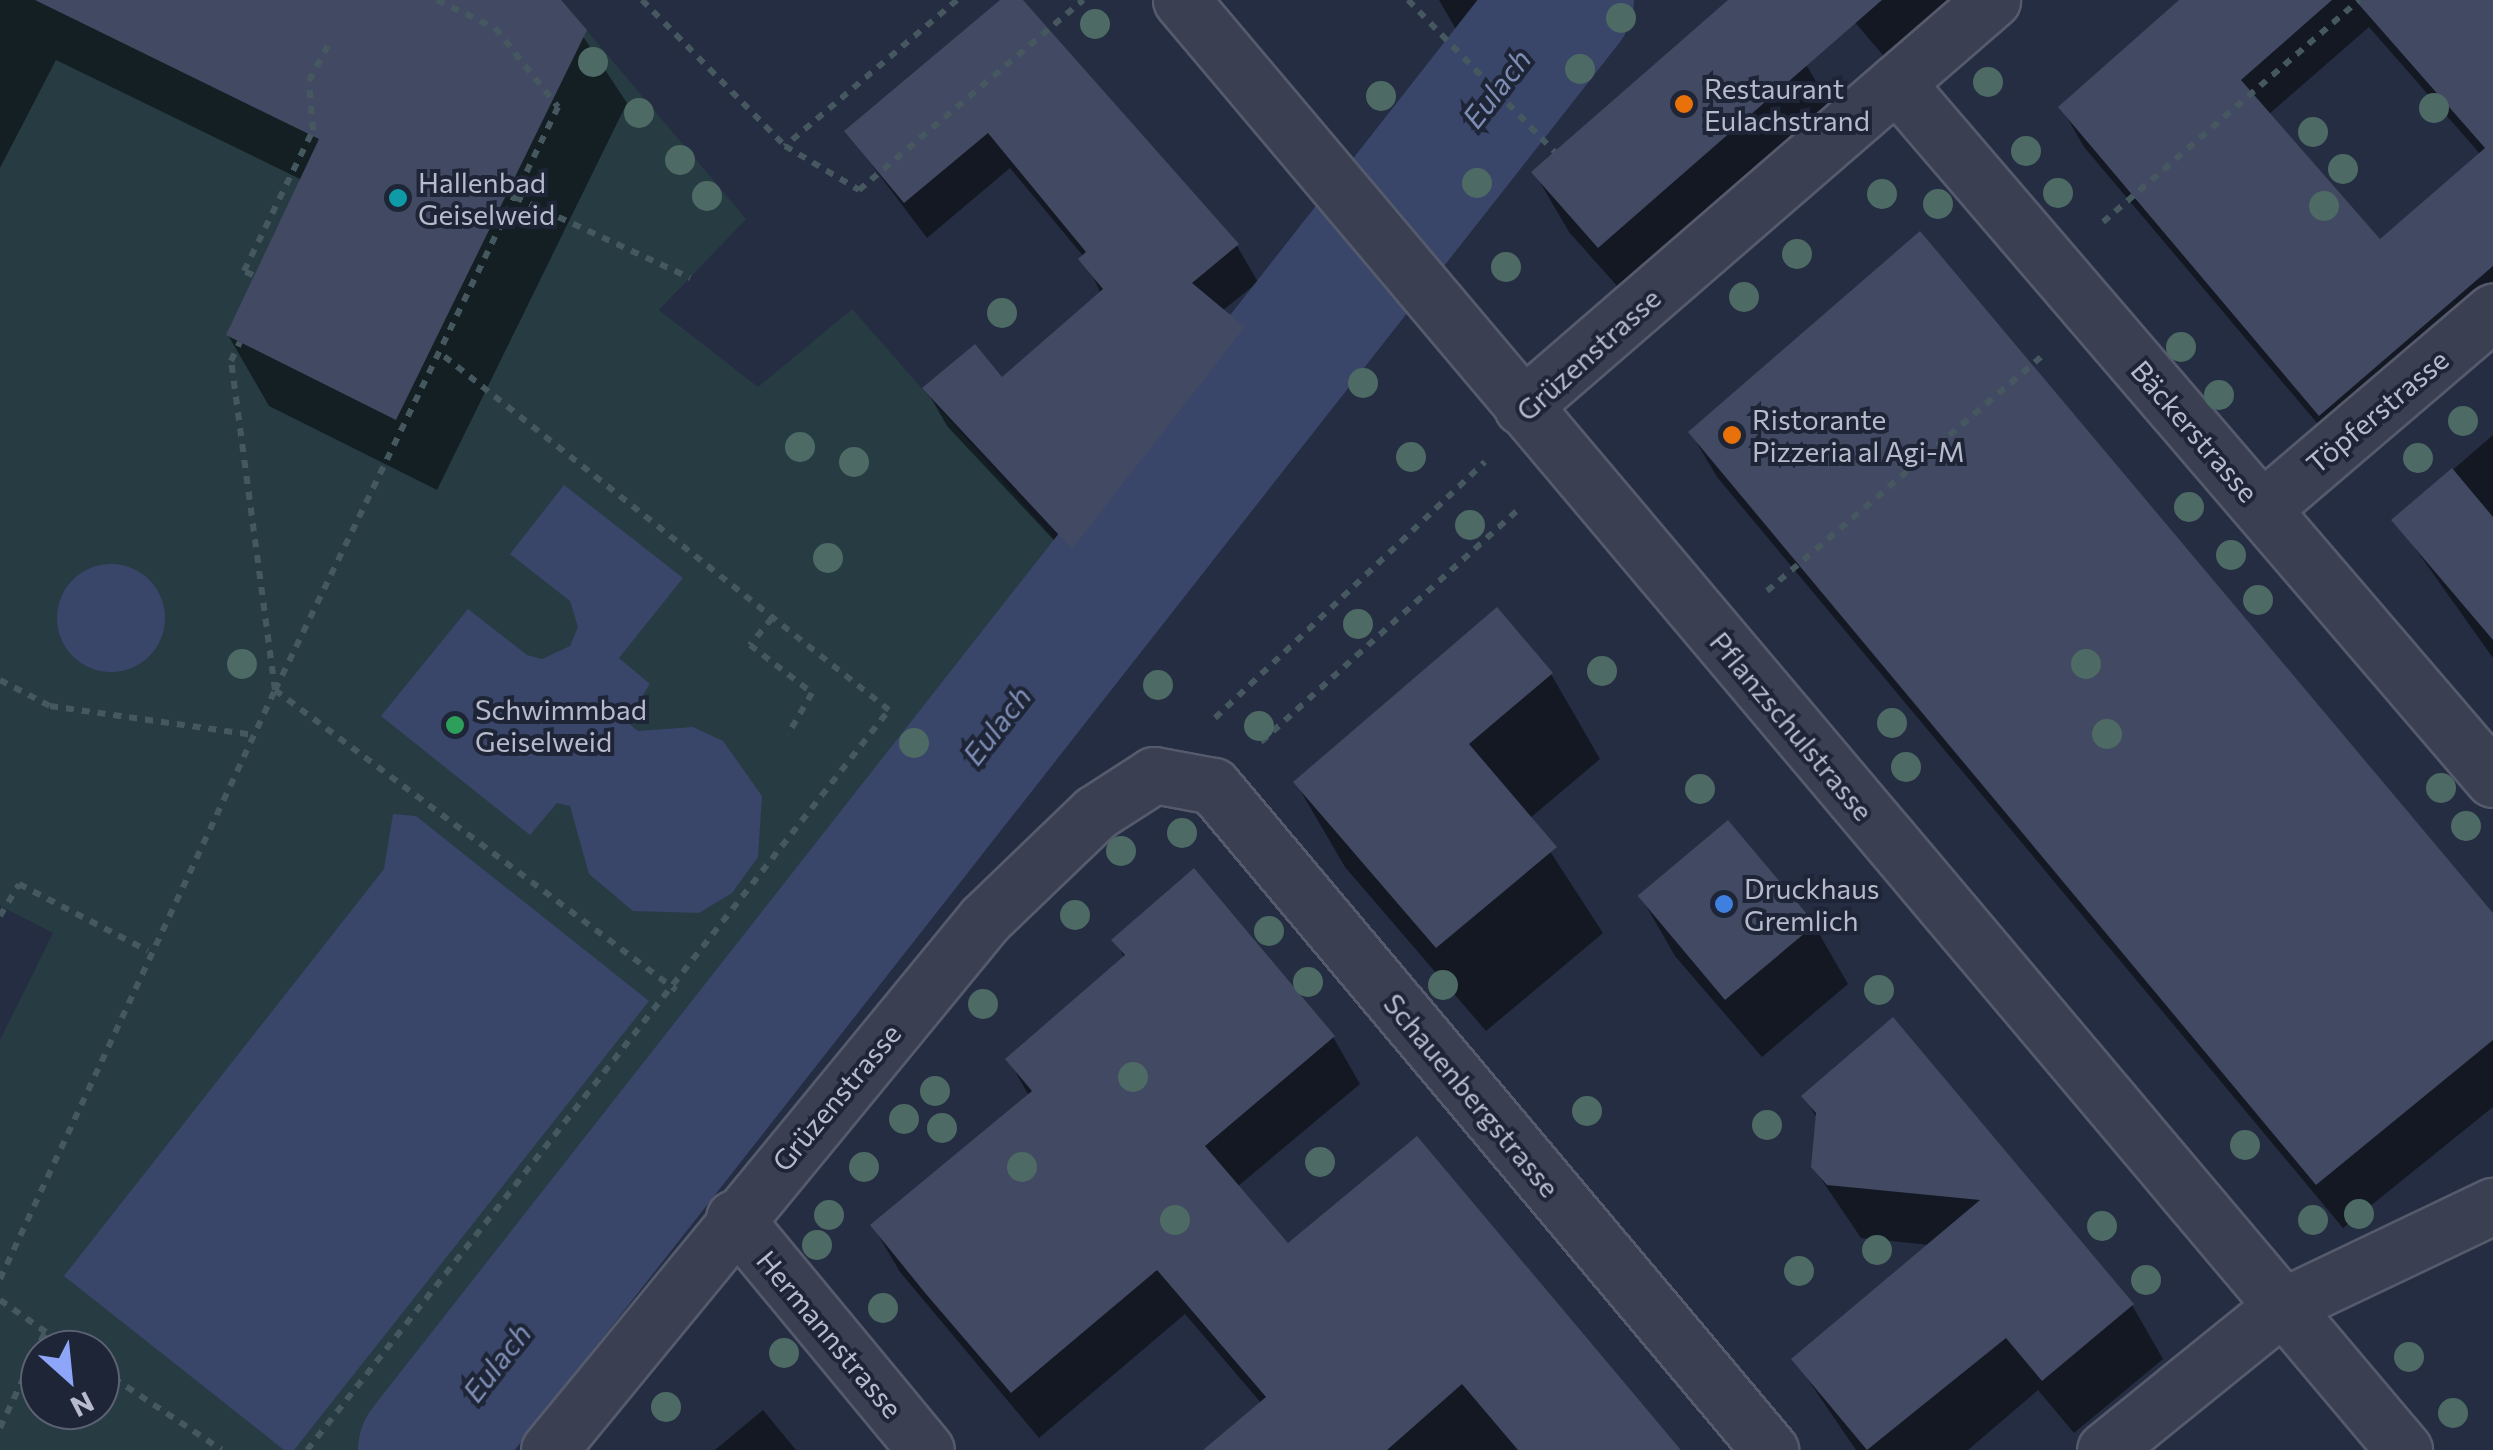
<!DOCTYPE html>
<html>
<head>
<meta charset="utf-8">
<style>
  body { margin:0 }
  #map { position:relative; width:2493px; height:1450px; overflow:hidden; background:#252d42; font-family:Commissioner,sans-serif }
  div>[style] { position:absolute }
  .green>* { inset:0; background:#273b43 }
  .water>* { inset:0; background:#394569 }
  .round { border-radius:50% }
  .shadow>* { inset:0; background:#0007 }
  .river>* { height:138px; margin:-69px; padding:0 69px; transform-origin:69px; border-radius:69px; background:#394569 }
  .building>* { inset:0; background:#424962; transform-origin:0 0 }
  .path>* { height:6px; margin-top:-3px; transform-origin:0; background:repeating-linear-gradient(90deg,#46585f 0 8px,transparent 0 16px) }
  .roads { filter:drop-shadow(2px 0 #555b6c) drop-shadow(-2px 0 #555b6c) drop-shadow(0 2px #555b6c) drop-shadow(0 -2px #555b6c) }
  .minor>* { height:55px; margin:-27.5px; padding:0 27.5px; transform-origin:27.5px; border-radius:27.5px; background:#3a4051 }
  .trees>* { width:30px; height:30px; margin:-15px; border-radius:50%; background:#4d6b64 }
  .dots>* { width:28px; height:28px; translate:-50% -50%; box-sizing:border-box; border:5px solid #1e2537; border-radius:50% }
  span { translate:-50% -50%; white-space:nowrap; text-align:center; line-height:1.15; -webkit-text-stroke:8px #1e2537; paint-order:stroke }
  .poi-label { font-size:28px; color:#b7bbcb }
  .left { translate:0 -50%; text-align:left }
  .street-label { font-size:28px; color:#b7bbcb }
  .water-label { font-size:30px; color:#7d8cb3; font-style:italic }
  .north { position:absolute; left:20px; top:1330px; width:100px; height:100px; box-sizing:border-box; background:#1e2537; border:2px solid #5b6172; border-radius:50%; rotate:153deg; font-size:28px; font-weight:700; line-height:40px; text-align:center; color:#b7bbcb }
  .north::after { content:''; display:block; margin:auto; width:35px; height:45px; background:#8da6fa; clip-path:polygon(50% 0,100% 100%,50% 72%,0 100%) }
</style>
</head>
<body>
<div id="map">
  <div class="green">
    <div style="clip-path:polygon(evenodd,0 0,561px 0,746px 219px,659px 310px,758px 387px,852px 309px,1073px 560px,370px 1450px,0 1450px,0 1040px,53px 933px,0 906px,0 0,40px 1350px,100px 1350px,100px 1410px,40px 1410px,40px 1350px)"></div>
  </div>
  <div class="water">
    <div style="clip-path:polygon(564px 485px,683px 578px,619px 658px,650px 684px,626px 721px,638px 731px,693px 727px,723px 741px,762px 796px,758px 857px,732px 893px,699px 913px,633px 911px,589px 874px,570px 806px,557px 803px,530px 835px,381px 716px,468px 609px,527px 655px,542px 659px,570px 646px,578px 627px,570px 601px,510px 554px)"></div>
    <div class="round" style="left:57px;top:564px;width:108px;height:108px"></div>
    <div style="clip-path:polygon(393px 814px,416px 816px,649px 1001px,294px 1450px,284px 1450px,64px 1276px,384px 869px)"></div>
  </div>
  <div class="shadow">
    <div style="clip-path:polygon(0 0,559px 0,627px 103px,437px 490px,269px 406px,228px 335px,302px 180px,56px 60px,0 168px)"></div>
    <div style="clip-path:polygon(1004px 0,1020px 0,1237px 246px,1258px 282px,1222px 311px,1264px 365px,1094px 583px,947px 426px,926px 389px,1001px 381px,1101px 294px,1084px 257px,1010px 168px,927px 238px,847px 132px)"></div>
    <div style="clip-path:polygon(1439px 0,1566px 0,1508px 72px,1458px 33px)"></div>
    <div style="clip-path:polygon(1836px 0,1983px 0,1899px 74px)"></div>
    <div style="clip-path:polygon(evenodd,2184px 0,2493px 0,2493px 326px,2344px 455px,2084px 147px,2061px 107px,2184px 0,2369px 27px,2481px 155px,2380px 242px,2268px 115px,2369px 27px)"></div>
    <div style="clip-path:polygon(1729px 3px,1807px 66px,1841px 125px,1634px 305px,1569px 232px,1534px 172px)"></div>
    <div style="clip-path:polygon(1691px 433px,2493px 915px,2493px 1107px,2343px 1228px,1717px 477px)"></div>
    <div style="clip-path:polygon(2493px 435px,2493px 658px,2395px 520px)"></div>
    <div style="clip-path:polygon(1551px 674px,1600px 759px,1529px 819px,1603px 933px,1486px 1031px,1345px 867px,1296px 783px)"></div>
    <div style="clip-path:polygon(1641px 897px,1814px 925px,1848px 984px,1762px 1057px,1675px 956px)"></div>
    <div style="clip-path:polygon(1115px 940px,1333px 1037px,1360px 1084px,1237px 1187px,1287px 1246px,1416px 1139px,1681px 1450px,1207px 1450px,1262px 1404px,1185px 1314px,1039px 1438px,900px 1272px,873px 1226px,1029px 1096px,1008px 1059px,1125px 959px)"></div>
    <div style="clip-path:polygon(1893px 1020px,2132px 1305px,2163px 1359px,2074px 1433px,2038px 1390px,1968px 1450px,1856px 1450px,1794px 1359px,1930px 1245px,1861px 1238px,1813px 1167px,1818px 1120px,1804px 1096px)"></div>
    <div style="clip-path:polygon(763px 1410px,796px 1450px,715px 1450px)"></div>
  </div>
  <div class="river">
    <div style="left:427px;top:1450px;width:1843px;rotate:-51.87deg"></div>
  </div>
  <div class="building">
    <div style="clip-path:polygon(35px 0,561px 0,587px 30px,396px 420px,226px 335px,319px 139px)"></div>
    <div style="clip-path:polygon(1000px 0,1023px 0,1239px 244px,1192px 283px,1245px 327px,1072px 549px,922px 388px,975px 344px,1002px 377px,1103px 289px,1078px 259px,1086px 252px,988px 133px,904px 203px,844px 131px)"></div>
    <div style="clip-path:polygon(1728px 0,1882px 0,1598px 248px,1531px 172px)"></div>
    <div style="clip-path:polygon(2179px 0,2332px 0,2241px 80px,2380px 239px,2485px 148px,2355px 0,2493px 0,2493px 266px,2319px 416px,2058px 107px)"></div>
    <div style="clip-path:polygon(1920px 231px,2493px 913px,2493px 1040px,2316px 1185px,1688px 432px)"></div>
    <div style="clip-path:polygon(2452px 468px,2493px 517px,2493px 640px,2391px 520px)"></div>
    <div style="clip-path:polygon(1497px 607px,1553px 673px,1469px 744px,1557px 847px,1436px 948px,1293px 782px)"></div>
    <div style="left:1728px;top:820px;width:136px;height:118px;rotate:50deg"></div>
    <div style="clip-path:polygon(1194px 868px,1335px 1036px,1205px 1146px,1288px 1243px,1417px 1136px,1681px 1450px,1518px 1450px,1462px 1384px,1387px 1450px,1203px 1450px,1266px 1397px,1157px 1270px,1011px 1393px,926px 1294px,870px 1225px,1032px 1091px,1005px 1059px,1125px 955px,1111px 940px)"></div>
    <div style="clip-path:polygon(1893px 1017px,2134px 1304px,2042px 1381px,2006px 1338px,1867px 1450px,1791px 1359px,1980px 1200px,1827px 1185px,1811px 1167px,1816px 1113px,1801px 1096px)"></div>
  </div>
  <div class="path">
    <div style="left:437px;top:0;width:64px;rotate:25.8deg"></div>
    <div style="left:495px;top:28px;width:101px;rotate:51.4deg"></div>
    <div style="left:558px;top:107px;width:648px;rotate:115.89deg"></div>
    <div style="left:275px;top:690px;width:501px;rotate:36.8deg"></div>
    <div style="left:642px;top:0;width:204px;rotate:45.6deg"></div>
    <div style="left:957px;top:0;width:226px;rotate:139.7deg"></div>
    <div style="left:785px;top:146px;width:86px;rotate:30.7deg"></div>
    <div style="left:859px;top:190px;width:294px;rotate:-40.3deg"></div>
    <div style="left:1408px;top:0;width:211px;rotate:46deg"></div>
    <div style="left:515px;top:197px;width:193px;rotate:24.8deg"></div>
    <div style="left:2103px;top:222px;width:339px;rotate:-40.9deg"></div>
    <div style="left:253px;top:275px;width:10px;rotate:-156deg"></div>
    <div style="left:244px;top:271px;width:157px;rotate:-63.9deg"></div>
    <div style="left:313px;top:130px;width:49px;rotate:-94.7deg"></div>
    <div style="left:309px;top:81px;width:40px;rotate:-62deg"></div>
    <div style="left:1767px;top:591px;width:363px;rotate:-40.5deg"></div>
    <div style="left:772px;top:618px;width:35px;rotate:129deg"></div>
    <div style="left:750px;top:645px;width:78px;rotate:37.7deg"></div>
    <div style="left:812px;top:693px;width:48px;rotate:120.3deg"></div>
    <div style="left:0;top:680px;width:56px;rotate:27.5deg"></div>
    <div style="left:50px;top:706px;width:206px;rotate:8.1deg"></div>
    <div style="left:1215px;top:718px;width:372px;rotate:-43.5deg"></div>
    <div style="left:1261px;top:742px;width:352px;rotate:-42.1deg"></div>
    <div style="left:0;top:916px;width:37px;rotate:-59deg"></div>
    <div style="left:19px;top:884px;width:145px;rotate:27.4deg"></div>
    <div style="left:0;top:1279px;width:650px;rotate:-64.97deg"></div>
    <div style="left:275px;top:690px;width:332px;rotate:-97.6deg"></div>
    <div style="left:231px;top:361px;width:21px;rotate:-65deg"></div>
    <div style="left:0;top:1300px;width:88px;rotate:34.8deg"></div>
    <div style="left:100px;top:1369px;width:146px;rotate:33.6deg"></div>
    <div style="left:0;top:1428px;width:106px;rotate:-64.9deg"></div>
    <div style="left:307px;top:1450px;width:941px;rotate:-51.82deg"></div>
    <div style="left:889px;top:710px;width:575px;rotate:-141.5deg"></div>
  </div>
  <div class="roads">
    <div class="minor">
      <div style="left:1181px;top:0;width:1897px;rotate:49.85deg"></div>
      <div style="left:1896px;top:83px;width:917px;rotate:49.38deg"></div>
      <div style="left:1522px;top:407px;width:622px;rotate:-40.89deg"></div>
      <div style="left:2262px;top:509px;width:304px;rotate:-40.5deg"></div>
      <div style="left:734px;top:1218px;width:301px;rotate:50.4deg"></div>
      <div style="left:549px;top:1450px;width:687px;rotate:-50.61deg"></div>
      <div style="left:985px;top:919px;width:153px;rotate:-43.9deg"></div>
      <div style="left:1095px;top:813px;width:70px;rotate:-32.8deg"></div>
      <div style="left:1154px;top:775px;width:60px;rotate:10.6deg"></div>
      <div style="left:1213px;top:786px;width:867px;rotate:50.01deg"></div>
      <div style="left:2105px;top:1450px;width:229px;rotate:-39deg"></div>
      <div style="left:2283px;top:1306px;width:233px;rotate:-25.5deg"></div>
    </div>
  </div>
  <div class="trees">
    <div style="left:1621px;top:18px"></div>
    <div style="left:1095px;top:24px"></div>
    <div style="left:593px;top:62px"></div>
    <div style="left:1580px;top:69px"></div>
    <div style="left:1988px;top:82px"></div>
    <div style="left:1381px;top:96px"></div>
    <div style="left:2434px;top:108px"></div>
    <div style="left:639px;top:113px"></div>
    <div style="left:2313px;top:132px"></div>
    <div style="left:2026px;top:151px"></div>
    <div style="left:680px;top:160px"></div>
    <div style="left:2343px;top:169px"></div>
    <div style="left:1477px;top:183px"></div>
    <div style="left:2058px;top:193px"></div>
    <div style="left:1882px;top:194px"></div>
    <div style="left:707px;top:196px"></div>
    <div style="left:1938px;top:204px"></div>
    <div style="left:2324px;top:206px"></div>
    <div style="left:1797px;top:254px"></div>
    <div style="left:1506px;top:267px"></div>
    <div style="left:1744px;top:297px"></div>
    <div style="left:1002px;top:313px"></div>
    <div style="left:2181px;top:347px"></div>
    <div style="left:1363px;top:383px"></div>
    <div style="left:2219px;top:395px"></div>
    <div style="left:2463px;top:421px"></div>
    <div style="left:800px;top:447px"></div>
    <div style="left:1411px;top:457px"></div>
    <div style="left:2418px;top:458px"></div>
    <div style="left:854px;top:462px"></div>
    <div style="left:2189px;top:507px"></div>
    <div style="left:1470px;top:525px"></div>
    <div style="left:2231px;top:555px"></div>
    <div style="left:828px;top:558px"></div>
    <div style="left:2258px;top:600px"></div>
    <div style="left:1358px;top:624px"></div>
    <div style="left:242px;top:664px"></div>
    <div style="left:2086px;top:664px"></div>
    <div style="left:1602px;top:671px"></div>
    <div style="left:1158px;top:685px"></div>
    <div style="left:1892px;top:723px"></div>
    <div style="left:1259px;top:726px"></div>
    <div style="left:2107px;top:734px"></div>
    <div style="left:914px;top:743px"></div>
    <div style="left:1906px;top:767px"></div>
    <div style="left:2441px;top:788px"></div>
    <div style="left:1700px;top:789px"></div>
    <div style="left:2466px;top:826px"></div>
    <div style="left:1182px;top:833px"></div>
    <div style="left:1121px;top:851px"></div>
    <div style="left:1075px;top:915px"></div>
    <div style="left:1269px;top:931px"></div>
    <div style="left:1308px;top:982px"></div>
    <div style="left:1443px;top:985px"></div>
    <div style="left:1879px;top:990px"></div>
    <div style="left:983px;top:1004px"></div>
    <div style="left:1133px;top:1077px"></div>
    <div style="left:935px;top:1091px"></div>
    <div style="left:1587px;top:1111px"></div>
    <div style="left:904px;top:1119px"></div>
    <div style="left:1767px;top:1125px"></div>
    <div style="left:942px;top:1128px"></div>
    <div style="left:2245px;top:1145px"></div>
    <div style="left:1320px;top:1162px"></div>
    <div style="left:864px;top:1167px"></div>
    <div style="left:1022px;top:1167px"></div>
    <div style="left:2359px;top:1214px"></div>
    <div style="left:829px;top:1215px"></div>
    <div style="left:1175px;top:1220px"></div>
    <div style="left:2313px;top:1220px"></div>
    <div style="left:2102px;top:1226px"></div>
    <div style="left:817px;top:1245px"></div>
    <div style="left:1877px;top:1250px"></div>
    <div style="left:1799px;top:1271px"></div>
    <div style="left:2146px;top:1280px"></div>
    <div style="left:883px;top:1308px"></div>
    <div style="left:784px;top:1353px"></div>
    <div style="left:2409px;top:1357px"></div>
    <div style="left:666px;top:1407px"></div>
    <div style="left:2453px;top:1413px"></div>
  </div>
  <div class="dots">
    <div style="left:1684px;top:104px;background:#e8710a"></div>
    <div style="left:398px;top:198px;background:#0f9aa8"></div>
    <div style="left:1732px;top:435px;background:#e8710a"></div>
    <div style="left:455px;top:725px;background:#2e9e5b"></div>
    <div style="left:1724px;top:904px;background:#3f7fe0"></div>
  </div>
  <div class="poi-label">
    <span class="left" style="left:1704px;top:104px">Restaurant<br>Eulachstrand</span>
    <span class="left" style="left:418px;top:198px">Hallenbad<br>Geiselweid</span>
    <span class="left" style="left:1752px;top:435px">Ristorante<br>Pizzeria al Agi-M</span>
    <span class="left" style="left:475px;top:725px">Schwimmbad<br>Geiselweid</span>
    <span class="left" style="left:1744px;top:904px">Druckhaus<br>Gremlich</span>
  </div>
  <div class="street-label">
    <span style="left:1588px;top:354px;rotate:-42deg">Grüzenstrasse</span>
    <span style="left:2377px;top:411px;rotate:-40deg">Töpferstrasse</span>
    <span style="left:2195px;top:431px;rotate:49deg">Bäckerstrasse</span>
    <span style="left:1792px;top:726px;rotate:50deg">Pflanzschulstrasse</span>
    <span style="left:1472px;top:1095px;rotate:50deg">Schauenbergstrasse</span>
    <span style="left:836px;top:1097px;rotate:-50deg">Grüzenstrasse</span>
    <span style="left:830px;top:1334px;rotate:50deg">Hermannstrasse</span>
  </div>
  <div class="water-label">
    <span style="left:1496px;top:88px;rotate:-52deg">Eulach</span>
    <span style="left:996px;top:725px;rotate:-52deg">Eulach</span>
    <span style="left:496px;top:1362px;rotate:-52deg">Eulach</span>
  </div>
  <div class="north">N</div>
</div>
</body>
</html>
